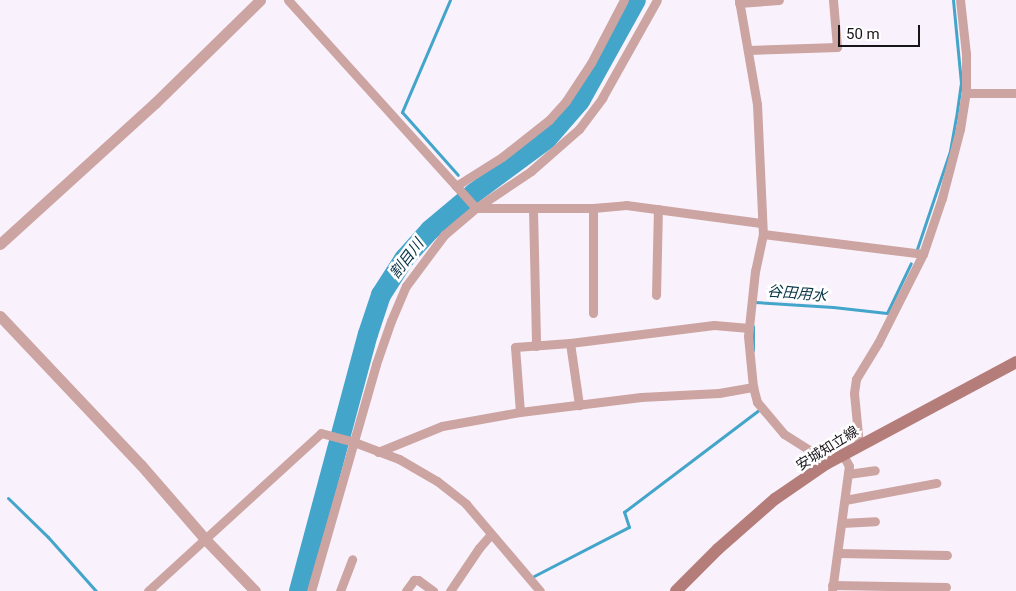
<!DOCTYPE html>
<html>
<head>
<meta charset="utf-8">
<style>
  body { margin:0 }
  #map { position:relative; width:1016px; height:591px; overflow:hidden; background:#f9f1fc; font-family:Roboto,"Noto Sans JP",sans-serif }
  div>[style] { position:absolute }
  .stream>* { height:3px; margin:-1.5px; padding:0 1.5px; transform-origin:1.5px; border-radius:1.5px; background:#43a5ca }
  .river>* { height:20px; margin:-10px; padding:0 10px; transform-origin:10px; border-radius:10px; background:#43a5ca }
  .minor>* { height:9px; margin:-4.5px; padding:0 4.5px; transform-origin:4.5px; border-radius:4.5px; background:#cca4a1 }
  .tertiary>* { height:11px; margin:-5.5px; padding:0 5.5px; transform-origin:5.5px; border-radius:5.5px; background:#cca4a1 }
  .secondary>* { height:12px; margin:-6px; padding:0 6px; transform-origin:6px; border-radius:6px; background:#b57d79 }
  span { translate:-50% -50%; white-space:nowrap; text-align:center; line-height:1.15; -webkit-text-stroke:5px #fff; paint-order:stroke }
  .street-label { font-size:14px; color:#181519 }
  .water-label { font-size:15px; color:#083545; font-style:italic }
  .scale { position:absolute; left:838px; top:25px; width:82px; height:22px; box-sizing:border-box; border:2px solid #181519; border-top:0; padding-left:6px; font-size:15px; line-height:18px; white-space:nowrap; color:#181519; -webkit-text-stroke:4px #fff; paint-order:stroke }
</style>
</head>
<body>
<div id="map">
  <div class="stream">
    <div style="left:450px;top:0;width:122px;rotate:113.2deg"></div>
    <div style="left:402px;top:112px;width:84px;rotate:48.4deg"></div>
    <div style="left:470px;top:189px;width:6px;rotate:45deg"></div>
    <div style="left:917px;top:249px;width:103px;rotate:-71.4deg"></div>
    <div style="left:950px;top:151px;width:34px;rotate:-80deg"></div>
    <div style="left:956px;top:118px;width:35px;rotate:-82deg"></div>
    <div style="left:961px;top:83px;width:83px;rotate:-95.5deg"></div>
    <div style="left:755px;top:302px;width:78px;rotate:3.7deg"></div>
    <div style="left:833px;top:307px;width:54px;rotate:6.3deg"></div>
    <div style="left:887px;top:313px;width:55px;rotate:-64.4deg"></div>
    <div style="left:753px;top:326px;width:24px;rotate:90deg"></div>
    <div style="left:8px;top:498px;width:56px;rotate:44.3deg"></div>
    <div style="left:48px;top:537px;width:72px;rotate:48.4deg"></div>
    <div style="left:534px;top:576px;width:107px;rotate:-27.3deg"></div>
    <div style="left:629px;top:527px;width:16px;rotate:-108deg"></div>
    <div style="left:624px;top:512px;width:169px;rotate:-37.1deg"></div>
  </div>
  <div class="river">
    <div style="left:299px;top:591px;width:266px;rotate:-75deg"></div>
    <div style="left:368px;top:334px;width:41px;rotate:-71.6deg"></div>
    <div style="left:381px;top:295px;width:43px;rotate:-57.4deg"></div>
    <div style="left:404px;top:259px;width:39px;rotate:-48deg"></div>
    <div style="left:430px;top:230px;width:57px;rotate:-40.1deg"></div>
    <div style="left:474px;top:193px;width:91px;rotate:-36.5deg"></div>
    <div style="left:547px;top:139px;width:50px;rotate:-49deg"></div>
    <div style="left:580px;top:101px;width:115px;rotate:-61deg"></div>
  </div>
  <div class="minor">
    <div style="left:288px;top:0;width:280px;rotate:47.9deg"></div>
    <div style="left:739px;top:0;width:106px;rotate:80.2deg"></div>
    <div style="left:757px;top:104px;width:130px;rotate:87.4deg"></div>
    <div style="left:763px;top:234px;width:38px;rotate:102deg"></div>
    <div style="left:755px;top:271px;width:65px;rotate:96.1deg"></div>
    <div style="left:748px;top:336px;width:51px;rotate:84.4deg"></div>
    <div style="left:753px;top:387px;width:16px;rotate:75deg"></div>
    <div style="left:757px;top:402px;width:42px;rotate:49.8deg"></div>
    <div style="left:784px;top:434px;width:45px;rotate:32.3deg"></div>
    <div style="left:822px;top:458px;width:7px;rotate:56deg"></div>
    <div style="left:739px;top:3px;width:40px;rotate:-4.3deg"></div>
    <div style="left:748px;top:50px;width:89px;rotate:-1.9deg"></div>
    <div style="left:837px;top:47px;width:47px;rotate:-94.9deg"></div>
    <div style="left:966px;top:93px;width:50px"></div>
    <div style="left:456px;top:186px;width:54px;rotate:-32.2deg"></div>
    <div style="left:502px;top:157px;width:60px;rotate:-38.2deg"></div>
    <div style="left:549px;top:120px;width:25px;rotate:-48deg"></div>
    <div style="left:566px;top:101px;width:45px;rotate:-56.7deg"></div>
    <div style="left:591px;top:63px;width:71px;rotate:-62.4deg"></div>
    <div style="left:476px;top:208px;width:117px"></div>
    <div style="left:593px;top:208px;width:33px;rotate:-5deg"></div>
    <div style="left:626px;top:205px;width:136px;rotate:7.6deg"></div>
    <div style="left:593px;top:208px;width:105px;rotate:90deg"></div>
    <div style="left:533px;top:209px;width:137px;rotate:88.7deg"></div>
    <div style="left:763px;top:234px;width:161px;rotate:7.1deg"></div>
    <div style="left:656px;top:295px;width:86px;rotate:-88.7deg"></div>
    <div style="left:570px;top:343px;width:63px;rotate:81.7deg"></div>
    <div style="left:520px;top:412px;width:65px;rotate:-94.4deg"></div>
    <div style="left:515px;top:347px;width:55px;rotate:-4.2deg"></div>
    <div style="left:570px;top:343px;width:145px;rotate:-7.1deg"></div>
    <div style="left:714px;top:325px;width:35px;rotate:5deg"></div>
    <div style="left:859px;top:445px;width:52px;rotate:-95.5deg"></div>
    <div style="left:854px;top:393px;width:14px;rotate:-82deg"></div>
    <div style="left:856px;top:379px;width:42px;rotate:-58.6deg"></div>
    <div style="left:878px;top:343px;width:100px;rotate:-63.2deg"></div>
    <div style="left:923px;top:254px;width:59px;rotate:-71.3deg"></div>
    <div style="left:942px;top:198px;width:71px;rotate:-75.4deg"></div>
    <div style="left:960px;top:129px;width:36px;rotate:-81deg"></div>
    <div style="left:966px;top:93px;width:39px;rotate:-90deg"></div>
    <div style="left:966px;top:54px;width:54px;rotate:-96.3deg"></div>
    <div style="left:378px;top:452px;width:69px;rotate:-22.1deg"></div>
    <div style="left:442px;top:426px;width:79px;rotate:-10.2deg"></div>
    <div style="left:520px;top:412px;width:122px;rotate:-7.1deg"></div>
    <div style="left:641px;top:397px;width:78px;rotate:-2.9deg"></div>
    <div style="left:719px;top:393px;width:35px;rotate:-10deg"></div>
    <div style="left:848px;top:474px;width:27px;rotate:-8deg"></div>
    <div style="left:845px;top:500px;width:93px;rotate:-10.6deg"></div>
    <div style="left:842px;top:523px;width:33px;rotate:-3deg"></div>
    <div style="left:838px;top:553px;width:109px;rotate:1.1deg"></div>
    <div style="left:832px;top:585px;width:114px;rotate:1deg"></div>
    <div style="left:148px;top:591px;width:234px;rotate:-42.4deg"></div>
    <div style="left:321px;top:433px;width:34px;rotate:15deg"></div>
    <div style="left:354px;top:442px;width:48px;rotate:20.7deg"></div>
    <div style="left:399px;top:459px;width:44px;rotate:30.1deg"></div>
    <div style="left:437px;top:481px;width:37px;rotate:38deg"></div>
    <div style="left:466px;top:504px;width:114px;rotate:49.6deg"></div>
    <div style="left:311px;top:591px;width:236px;rotate:-74deg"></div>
    <div style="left:376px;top:364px;width:46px;rotate:-70.8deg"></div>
    <div style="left:391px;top:321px;width:38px;rotate:-67deg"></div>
    <div style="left:406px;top:286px;width:64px;rotate:-53.3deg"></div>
    <div style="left:444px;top:235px;width:42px;rotate:-40.2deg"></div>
    <div style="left:476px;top:208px;width:66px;rotate:-33.9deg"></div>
    <div style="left:531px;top:171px;width:64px;rotate:-41.2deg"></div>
    <div style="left:579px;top:129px;width:39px;rotate:-53deg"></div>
    <div style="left:602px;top:98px;width:112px;rotate:-60.7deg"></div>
    <div style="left:340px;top:591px;width:34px;rotate:-69deg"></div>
    <div style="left:406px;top:591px;width:14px;rotate:-54deg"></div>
    <div style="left:414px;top:580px;width:4px"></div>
    <div style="left:418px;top:580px;width:19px;rotate:36deg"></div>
    <div style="left:450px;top:591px;width:52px;rotate:-56deg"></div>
    <div style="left:479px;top:548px;width:18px;rotate:-49deg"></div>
    <div style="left:832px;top:591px;width:126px;rotate:-82.3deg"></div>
    <div style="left:849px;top:466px;width:13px;rotate:-119deg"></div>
  </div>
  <div class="tertiary">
    <div style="left:0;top:244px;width:210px;rotate:-42.3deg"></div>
    <div style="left:155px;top:103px;width:147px;rotate:-44.4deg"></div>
    <div style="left:0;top:316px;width:205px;rotate:46.6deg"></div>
    <div style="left:141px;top:465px;width:98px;rotate:49.1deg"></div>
    <div style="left:205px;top:539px;width:72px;rotate:46.1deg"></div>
  </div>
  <div class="secondary">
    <div style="left:676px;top:591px;width:59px;rotate:-45deg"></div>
    <div style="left:718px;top:549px;width:76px;rotate:-41.3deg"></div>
    <div style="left:775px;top:499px;width:62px;rotate:-34.5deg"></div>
    <div style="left:826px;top:464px;width:216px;rotate:-28.2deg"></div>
  </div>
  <div class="street-label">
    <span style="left:827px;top:448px;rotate:-32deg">安城知立線</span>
  </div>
  <div class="water-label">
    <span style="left:407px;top:259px;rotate:-53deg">割目川</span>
    <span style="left:797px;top:294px;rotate:5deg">谷田用水</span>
  </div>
  <div class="scale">50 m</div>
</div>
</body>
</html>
